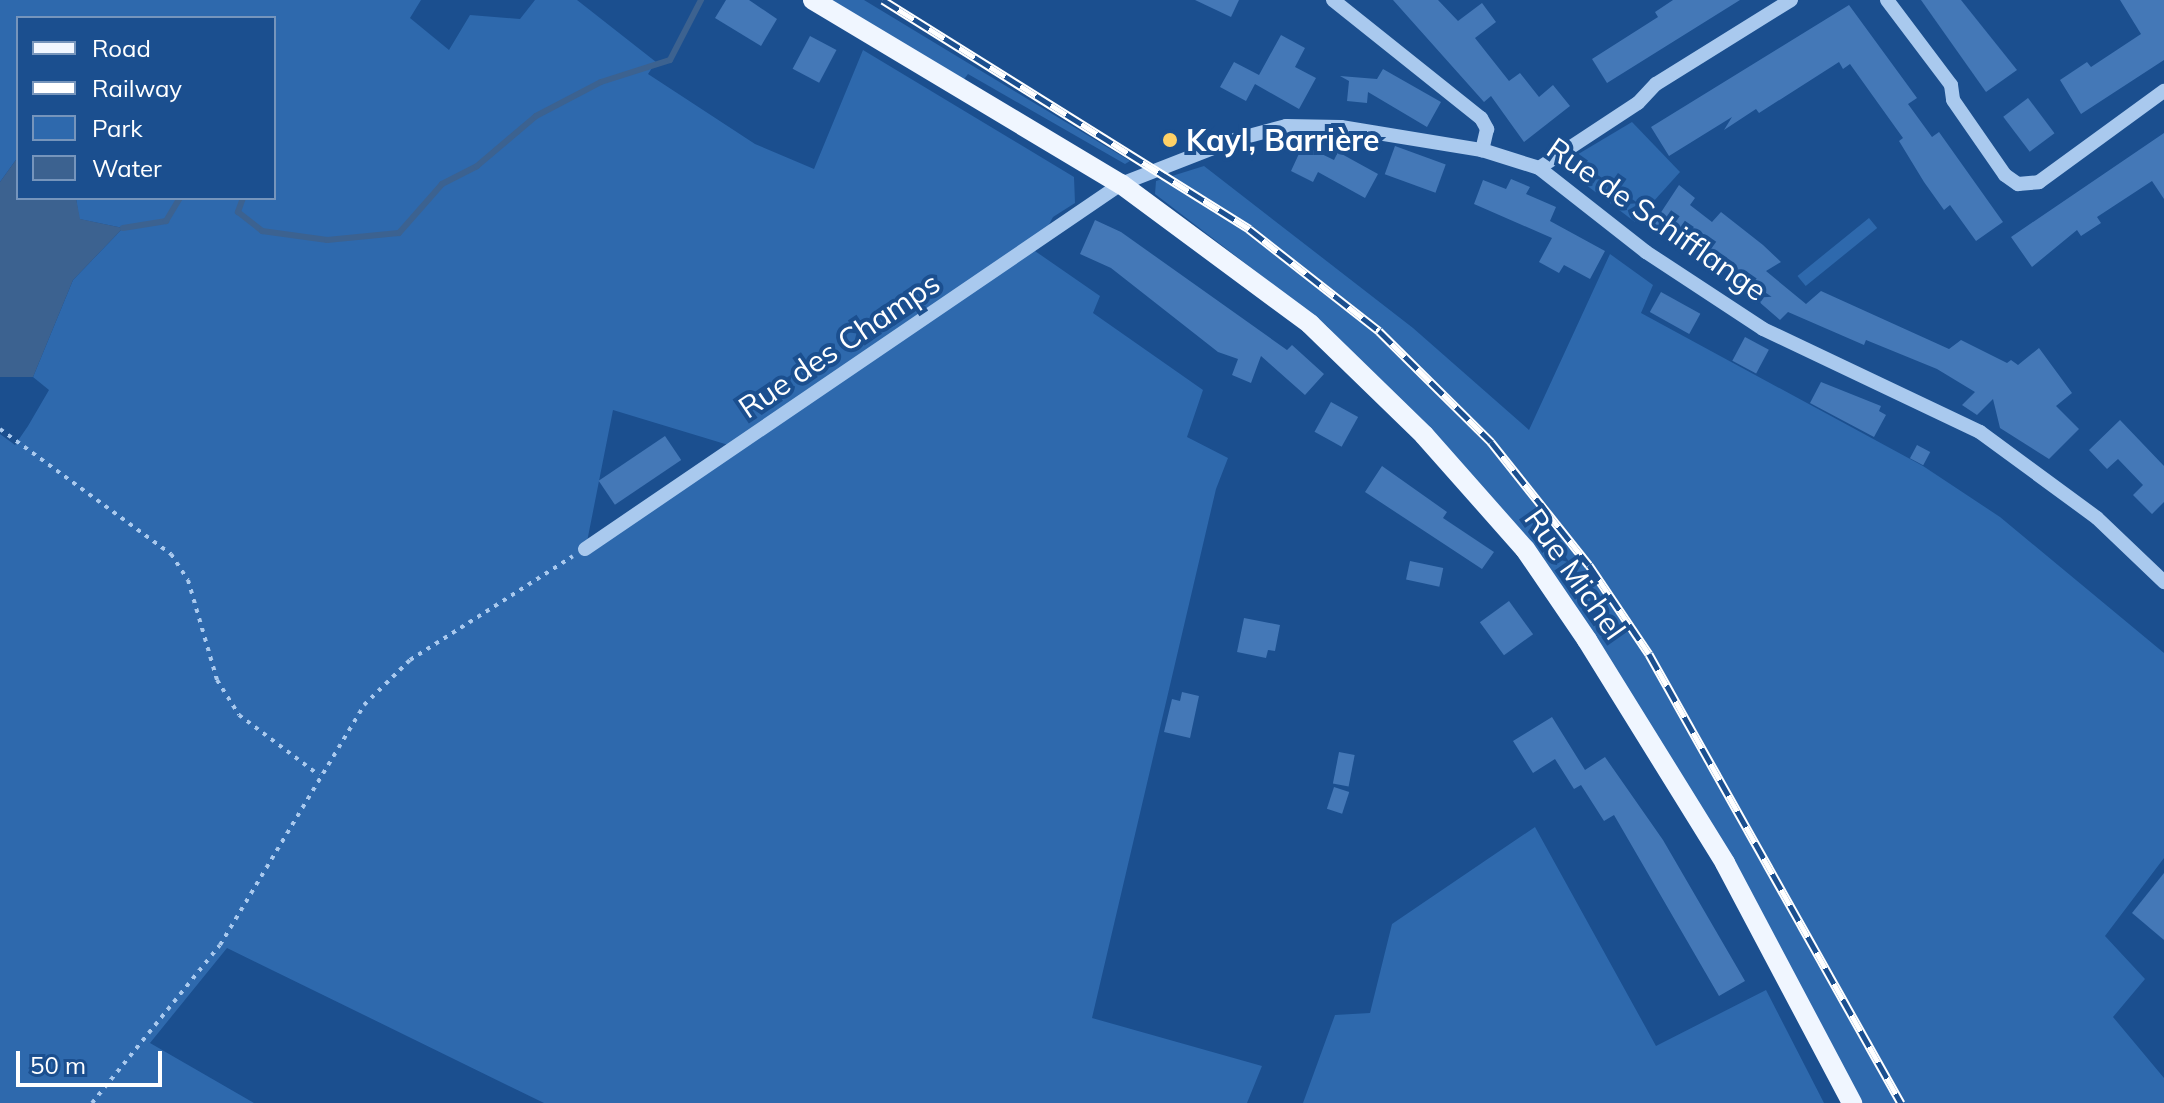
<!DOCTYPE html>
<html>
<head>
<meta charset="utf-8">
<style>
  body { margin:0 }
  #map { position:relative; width:2164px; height:1103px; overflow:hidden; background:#1b4f8f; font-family:Mulish,sans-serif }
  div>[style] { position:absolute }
  .green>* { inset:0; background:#2e69ad; transform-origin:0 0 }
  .water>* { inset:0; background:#3c6290 }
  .stream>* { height:6px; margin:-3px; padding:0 3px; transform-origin:3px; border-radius:3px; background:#3c6290 }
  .building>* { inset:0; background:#4478b7; transform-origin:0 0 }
  .path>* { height:4px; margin-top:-2px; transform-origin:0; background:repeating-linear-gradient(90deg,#a9c9ee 0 4px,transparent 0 10px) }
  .minor>* { height:14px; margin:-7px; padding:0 7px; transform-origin:7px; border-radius:7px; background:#a9c9ee }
  .major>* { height:20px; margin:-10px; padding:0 10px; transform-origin:10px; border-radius:10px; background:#f0f6ff }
  .rail>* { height:9px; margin-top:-4.5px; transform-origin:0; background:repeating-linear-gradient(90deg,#1b4f8f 0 18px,#fff 0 36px); box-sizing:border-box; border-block:2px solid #fff }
  .dots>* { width:22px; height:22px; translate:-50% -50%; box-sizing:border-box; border:4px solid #1b4f8f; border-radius:50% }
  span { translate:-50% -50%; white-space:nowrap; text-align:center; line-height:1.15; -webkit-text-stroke:8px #1b4f8f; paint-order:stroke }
  .poi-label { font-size:30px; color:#fff; font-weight:700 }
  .left { translate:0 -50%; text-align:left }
  .street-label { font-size:30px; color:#fff }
  .legend { position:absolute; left:16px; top:16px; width:260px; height:184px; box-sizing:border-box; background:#1b4f8f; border:2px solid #7695bc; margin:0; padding:10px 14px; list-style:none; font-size:24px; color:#fff }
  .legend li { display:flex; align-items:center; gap:16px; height:40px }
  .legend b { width:40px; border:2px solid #7695bc }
  .scale { position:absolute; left:16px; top:1051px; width:146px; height:36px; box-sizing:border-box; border:4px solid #fff; border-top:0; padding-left:10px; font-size:24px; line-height:28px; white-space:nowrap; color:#fff; -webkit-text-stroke:6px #1b4f8f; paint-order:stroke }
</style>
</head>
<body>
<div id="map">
  <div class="green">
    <div style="clip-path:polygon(evenodd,0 0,421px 0,410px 18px,449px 50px,470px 15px,520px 19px,535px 0,577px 0,656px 62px,648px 74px,755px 144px,814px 169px,863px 50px,1074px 177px,1075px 203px,1053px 217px,1035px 251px,1100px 296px,1093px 313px,1203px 390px,1187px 437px,1228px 458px,1216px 489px,1092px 1018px,1262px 1066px,1247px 1103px,544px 1103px,227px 948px,150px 1043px,254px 1103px,0 1103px,0 434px,15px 445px,28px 426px,49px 390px,33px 377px,73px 280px,123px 228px,79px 219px,76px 198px,274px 198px,274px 18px,18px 18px,18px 157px,0 182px,0 0,613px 410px,735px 447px,586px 547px,613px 410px)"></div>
    <div style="clip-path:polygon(813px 0,864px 0,1130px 161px,1125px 164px,968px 74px,959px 86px)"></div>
    <div style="clip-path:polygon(1632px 122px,1680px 172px,1635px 222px,1569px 172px,1570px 159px)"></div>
    <div style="clip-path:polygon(1204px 166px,1413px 328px,1529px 430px,1610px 254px,1653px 285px,1641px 313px,1923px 466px,2000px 517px,2164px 653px,2164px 858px,2105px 936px,2145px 979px,2113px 1017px,2164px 1078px,2164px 1103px,1862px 1103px,1763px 915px,1548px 569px,1327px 326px,1155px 194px,1156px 181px)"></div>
    <div style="left:1869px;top:218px;width:13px;height:92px;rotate:51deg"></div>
    <div style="clip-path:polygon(1535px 827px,1656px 1046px,1766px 990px,1824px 1103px,1303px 1103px,1335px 1015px,1370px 1013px,1392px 924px)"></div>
  </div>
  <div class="water">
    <div style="clip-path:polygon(18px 157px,18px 198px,76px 198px,80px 219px,123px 228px,73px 280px,33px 377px,0 377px,0 182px)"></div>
  </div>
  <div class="stream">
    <div style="left:243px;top:198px;width:15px;rotate:110deg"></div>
    <div style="left:238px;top:212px;width:31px;rotate:38deg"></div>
    <div style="left:262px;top:231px;width:66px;rotate:7.9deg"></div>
    <div style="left:327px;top:240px;width:72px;rotate:-5.6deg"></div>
    <div style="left:399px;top:233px;width:65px;rotate:-48.7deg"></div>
    <div style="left:442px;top:184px;width:39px;rotate:-27deg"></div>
    <div style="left:477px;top:166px;width:77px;rotate:-40.3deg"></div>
    <div style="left:536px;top:116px;width:73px;rotate:-27.6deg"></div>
    <div style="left:601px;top:82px;width:72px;rotate:-17.7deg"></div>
    <div style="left:670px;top:60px;width:68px;rotate:-62.7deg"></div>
    <div style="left:123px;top:228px;width:44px;rotate:-9.2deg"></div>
    <div style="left:166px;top:221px;width:27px;rotate:-59deg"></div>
  </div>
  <div class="building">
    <div style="clip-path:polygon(726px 0,749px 0,777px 19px,761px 46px,715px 18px)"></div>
    <div style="clip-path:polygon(1195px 0,1239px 0,1231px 17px)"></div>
    <div style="clip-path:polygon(1393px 0,1438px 0,1458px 21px,1482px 3px,1496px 22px,1475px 38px,1509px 81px,1520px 73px,1539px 97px,1553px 85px,1570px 106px,1524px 142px,1491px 96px,1484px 102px)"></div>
    <div style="clip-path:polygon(1673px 0,1740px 0,1607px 83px,1592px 59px,1658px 17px,1655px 12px)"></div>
    <div style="clip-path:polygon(1921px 0,1961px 0,2017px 70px,1986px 92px)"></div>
    <div style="clip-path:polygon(2120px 0,2164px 0,2164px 60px,2081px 114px,2060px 80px,2087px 62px,2091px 67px,2141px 34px)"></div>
    <div style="clip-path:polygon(1849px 5px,1917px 98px,1908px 104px,1932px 137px,1939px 132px,2003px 222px,1976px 241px,1950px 205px,1944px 210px,1924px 182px,1899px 141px,1903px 138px,1850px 64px,1843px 69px,1839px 62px,1759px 113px,1756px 109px,1724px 130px,1732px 117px,1669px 156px,1651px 127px)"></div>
    <div style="clip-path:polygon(1281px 35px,1305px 48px,1295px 67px,1316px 78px,1299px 109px,1255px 84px,1246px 101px,1220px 87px,1234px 62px,1259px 75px)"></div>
    <div style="left:810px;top:36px;width:30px;height:37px;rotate:28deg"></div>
    <div style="clip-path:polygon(1383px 69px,1441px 102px,1427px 127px,1368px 92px,1367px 103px,1347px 101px,1349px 81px,1340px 76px,1377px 79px)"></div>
    <div style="left:2028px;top:98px;width:44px;height:31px;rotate:53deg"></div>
    <div style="clip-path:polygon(2164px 133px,2164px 199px,2152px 181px,2097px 217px,2101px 223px,2081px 236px,2077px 230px,2032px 267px,2011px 237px)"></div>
    <div style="clip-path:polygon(1303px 145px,1334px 160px,1338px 152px,1378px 174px,1365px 198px,1318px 172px,1313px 182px,1291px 171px)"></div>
    <div style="left:1395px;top:146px;width:54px;height:30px;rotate:20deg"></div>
    <div style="clip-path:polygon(1511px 179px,1530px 187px,1526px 194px,1556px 207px,1550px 221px,1605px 251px,1590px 279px,1564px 265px,1559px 273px,1539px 262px,1552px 238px,1474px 204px,1483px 180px,1506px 189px)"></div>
    <div style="clip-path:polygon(1679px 185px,1695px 198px,1690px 205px,1712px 222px,1721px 212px,1763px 245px,1781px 262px,1766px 271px,1806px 304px,1821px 291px,1949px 349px,1961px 340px,2007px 363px,2011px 360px,2018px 365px,2039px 348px,2072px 393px,2056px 406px,2079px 429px,2049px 459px,2000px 428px,1993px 399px,1977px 415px,1962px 405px,1975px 392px,1937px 369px,1866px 340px,1864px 345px,1788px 312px,1780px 320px,1682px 235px,1678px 241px,1654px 223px)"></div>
    <div style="clip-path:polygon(1095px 220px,1121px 232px,1287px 350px,1292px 345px,1324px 374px,1305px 395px,1261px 356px,1251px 383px,1232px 375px,1238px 359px,1218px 352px,1111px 268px,1080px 254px)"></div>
    <div style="left:1661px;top:292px;width:45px;height:23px;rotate:29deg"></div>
    <div style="left:1745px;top:337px;width:27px;height:27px;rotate:28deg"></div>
    <div style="clip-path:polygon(1821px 382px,1881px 406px,1879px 411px,1886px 415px,1874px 437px,1810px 403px)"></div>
    <div style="left:1331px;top:402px;width:31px;height:34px;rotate:29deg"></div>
    <div style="clip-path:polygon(2120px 420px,2164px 466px,2164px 502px,2152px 514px,2133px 495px,2143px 485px,2118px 459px,2107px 469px,2089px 450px)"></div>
    <div style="left:665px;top:436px;width:29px;height:80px;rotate:56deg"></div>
    <div style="left:1917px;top:445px;width:15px;height:15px;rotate:28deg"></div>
    <div style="clip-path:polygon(1382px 466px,1447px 512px,1443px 518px,1494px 552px,1482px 569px,1365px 492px)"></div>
    <div style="left:1410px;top:561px;width:34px;height:19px;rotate:12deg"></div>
    <div style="left:1509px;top:601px;width:41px;height:36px;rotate:54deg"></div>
    <div style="clip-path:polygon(1244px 618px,1280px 625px,1275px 651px,1268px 650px,1266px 658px,1237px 652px)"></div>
    <div style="clip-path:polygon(1182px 692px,1199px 696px,1190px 738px,1164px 732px,1172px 699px,1180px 701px)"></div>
    <div style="clip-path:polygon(1552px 717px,1585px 770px,1605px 757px,1663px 840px,1745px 981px,1719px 996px,1614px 815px,1604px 821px,1581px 785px,1574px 789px,1555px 759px,1533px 773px,1513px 741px)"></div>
    <div style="left:1339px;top:752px;width:16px;height:32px;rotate:11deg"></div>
    <div style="left:1334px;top:787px;width:16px;height:23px;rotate:18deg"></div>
    <div style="clip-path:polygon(2164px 873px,2164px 940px,2132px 913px)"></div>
  </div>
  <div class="path">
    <div style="left:0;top:429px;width:212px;rotate:36.2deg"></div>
    <div style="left:171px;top:554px;width:31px;rotate:57deg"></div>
    <div style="left:188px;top:580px;width:104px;rotate:73.8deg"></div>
    <div style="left:217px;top:680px;width:41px;rotate:57.8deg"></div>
    <div style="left:239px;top:715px;width:100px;rotate:36.9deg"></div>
    <div style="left:92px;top:1103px;width:203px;rotate:-51deg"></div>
    <div style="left:220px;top:945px;width:280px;rotate:-59deg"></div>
    <div style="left:364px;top:705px;width:64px;rotate:-44.4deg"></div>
    <div style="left:410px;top:660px;width:193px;rotate:-32.5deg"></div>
  </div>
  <div class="minor">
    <div style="left:1333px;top:0;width:189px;rotate:38.6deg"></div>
    <div style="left:1481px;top:118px;width:13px;rotate:61deg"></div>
    <div style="left:1487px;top:129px;width:22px;rotate:103deg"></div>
    <div style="left:1887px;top:0;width:106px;rotate:53deg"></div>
    <div style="left:1951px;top:85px;width:15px;rotate:82deg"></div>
    <div style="left:1953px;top:100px;width:91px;rotate:55.3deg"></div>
    <div style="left:2005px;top:175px;width:16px;rotate:35deg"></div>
    <div style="left:2018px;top:184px;width:21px;rotate:-5deg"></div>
    <div style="left:2039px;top:182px;width:155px;rotate:-36.1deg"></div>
    <div style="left:1539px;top:168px;width:118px;rotate:-33.3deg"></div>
    <div style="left:1638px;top:103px;width:26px;rotate:-47deg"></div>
    <div style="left:1656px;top:84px;width:159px;rotate:-31.9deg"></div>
    <div style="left:585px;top:549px;width:648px;rotate:-34.25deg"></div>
    <div style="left:1121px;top:184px;width:121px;rotate:-21.3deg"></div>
    <div style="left:1234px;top:140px;width:54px;rotate:-15.1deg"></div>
    <div style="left:1286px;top:126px;width:55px;rotate:1deg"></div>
    <div style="left:1341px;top:127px;width:143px;rotate:9.3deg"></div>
    <div style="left:1482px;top:150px;width:60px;rotate:17.5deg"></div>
    <div style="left:1539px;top:168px;width:136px;rotate:38.1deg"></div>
    <div style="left:1646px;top:252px;width:140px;rotate:33.3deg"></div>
    <div style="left:1763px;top:329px;width:240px;rotate:25.4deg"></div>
    <div style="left:1980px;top:432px;width:145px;rotate:36.3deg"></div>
    <div style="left:2097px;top:518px;width:93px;rotate:43.7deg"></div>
  </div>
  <div class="major">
    <div style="left:813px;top:0;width:359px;rotate:30.9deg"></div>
    <div style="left:1121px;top:184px;width:235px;rotate:36.5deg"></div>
    <div style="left:1310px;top:324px;width:159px;rotate:44.2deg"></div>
    <div style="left:1424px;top:435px;width:152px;rotate:48.5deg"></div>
    <div style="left:1525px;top:549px;width:110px;rotate:55.7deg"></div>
    <div style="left:1587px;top:640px;width:262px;rotate:58.2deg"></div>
    <div style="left:1725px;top:863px;width:272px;rotate:62.1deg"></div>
  </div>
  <div class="rail">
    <div style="left:883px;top:0;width:432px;rotate:32deg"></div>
    <div style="left:1249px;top:229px;width:165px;rotate:38.1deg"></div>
    <div style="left:1379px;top:331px;width:158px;rotate:44.7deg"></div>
    <div style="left:1491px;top:442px;width:157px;rotate:51.5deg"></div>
    <div style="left:1589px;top:565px;width:107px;rotate:56deg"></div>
    <div style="left:1649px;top:654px;width:515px;rotate:60.7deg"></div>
  </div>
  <div class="dots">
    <div style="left:1170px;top:140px;background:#ffd166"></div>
  </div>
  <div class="poi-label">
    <span class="left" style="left:1186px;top:140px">Kayl, Barrière</span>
  </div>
  <div class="street-label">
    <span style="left:1657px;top:219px;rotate:35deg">Rue de Schifflange</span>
    <span style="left:839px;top:345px;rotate:-34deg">Rue des Champs</span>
    <span style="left:1575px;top:574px;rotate:55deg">Rue Michel</span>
  </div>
  <ul class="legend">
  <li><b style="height:10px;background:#f0f6ff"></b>Road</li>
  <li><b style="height:10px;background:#fff"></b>Railway</li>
  <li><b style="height:22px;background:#2e69ad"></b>Park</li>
  <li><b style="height:22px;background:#3c6290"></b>Water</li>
  </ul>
  <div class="scale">50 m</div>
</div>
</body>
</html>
